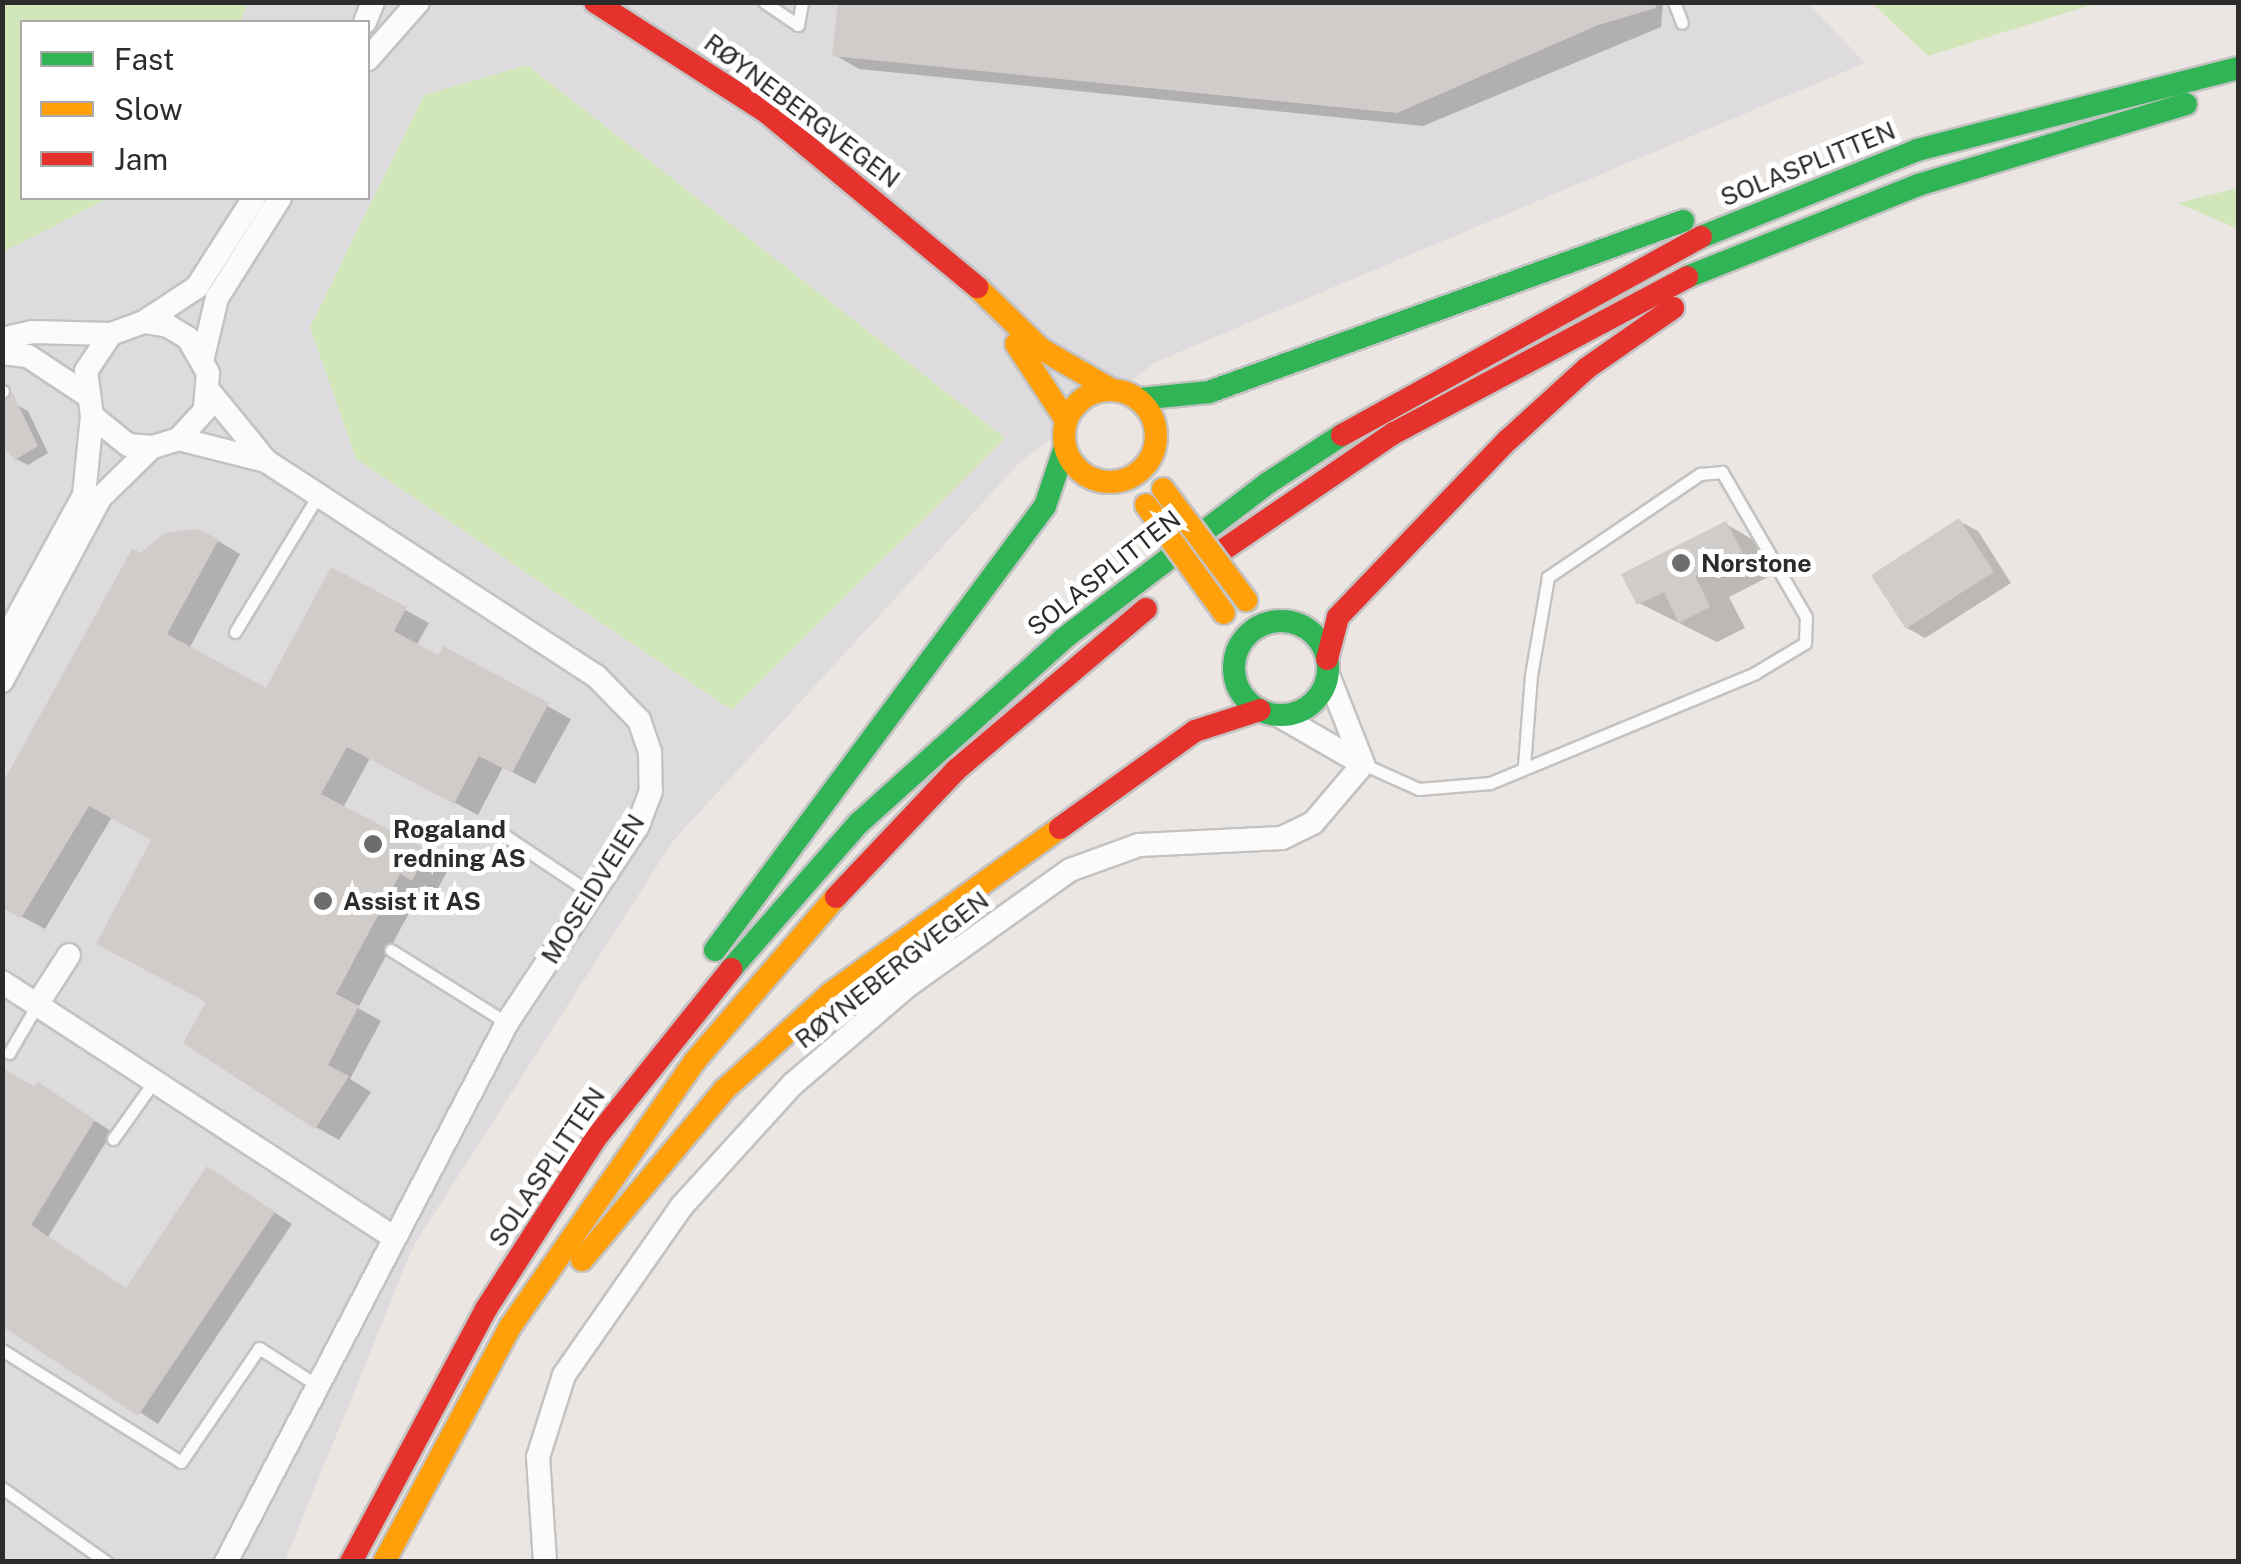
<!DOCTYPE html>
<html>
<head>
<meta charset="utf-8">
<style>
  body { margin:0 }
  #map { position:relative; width:2241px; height:1564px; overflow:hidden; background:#ebe6e2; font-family:"Public Sans",sans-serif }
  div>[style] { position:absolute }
  .industrial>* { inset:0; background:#dedbde }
  .green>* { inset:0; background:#d1e7b9 }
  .shadow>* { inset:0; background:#0003 }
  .building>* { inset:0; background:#d0ccc9; transform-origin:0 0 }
  .roads { filter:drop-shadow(2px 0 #c4c3c3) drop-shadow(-2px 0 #c4c3c3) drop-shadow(0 2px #c4c3c3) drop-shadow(0 -2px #c4c3c3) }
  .lane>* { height:11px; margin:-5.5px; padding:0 5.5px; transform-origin:5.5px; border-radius:5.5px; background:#fcfbfb }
  .street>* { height:22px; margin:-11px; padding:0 11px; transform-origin:11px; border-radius:11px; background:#fcfbfb }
  .fast>* { height:22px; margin:-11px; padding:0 11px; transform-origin:11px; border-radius:11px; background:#30b455 }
  .fast>.ring { margin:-11px; padding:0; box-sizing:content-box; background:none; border:22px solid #30b455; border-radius:50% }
  .slow>* { height:22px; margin:-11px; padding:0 11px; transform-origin:11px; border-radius:11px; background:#ff9f0a }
  .slow>.ring { margin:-11px; padding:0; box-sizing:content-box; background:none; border:22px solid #ff9f0a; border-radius:50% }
  .jam>* { height:22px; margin:-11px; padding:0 11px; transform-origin:11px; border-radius:11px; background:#e5322d }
  .bridges { filter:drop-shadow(2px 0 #c4c3c3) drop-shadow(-2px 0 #c4c3c3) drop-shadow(0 2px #c4c3c3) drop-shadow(0 -2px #c4c3c3) }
  .slow-bridge>* { height:22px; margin:-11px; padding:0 11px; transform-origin:11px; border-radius:11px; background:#ff9f0a }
  .dots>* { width:28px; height:28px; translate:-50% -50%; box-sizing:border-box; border:5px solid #fff; border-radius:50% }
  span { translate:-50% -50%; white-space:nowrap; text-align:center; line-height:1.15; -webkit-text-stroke:10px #fff; paint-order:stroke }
  .street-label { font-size:25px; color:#2c2c2c }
  .poi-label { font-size:25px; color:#2c2c2c; font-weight:700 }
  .left { translate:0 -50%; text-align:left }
  .frame { position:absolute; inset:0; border:5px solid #2c2c2c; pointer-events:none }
  .legend { position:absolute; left:20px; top:20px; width:350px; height:180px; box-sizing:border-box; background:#fff; border:2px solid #ababab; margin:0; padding:12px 18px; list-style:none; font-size:30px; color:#2c2c2c }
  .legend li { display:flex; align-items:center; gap:20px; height:50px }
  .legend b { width:50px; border:2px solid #ababab }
</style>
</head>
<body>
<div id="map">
  <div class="industrial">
    <div style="clip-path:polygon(evenodd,1807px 2px,1865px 63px,1156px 362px,1019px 463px,673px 841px,414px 1245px,285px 1561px,3px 1562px,3px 3px,1807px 2px,22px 22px,368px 22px,368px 198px,22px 198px,22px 22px)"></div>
  </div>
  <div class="green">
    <div style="clip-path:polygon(3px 2px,248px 3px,240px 22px,22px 22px,22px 198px,109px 198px,3px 252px)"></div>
    <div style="clip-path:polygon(1872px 3px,2097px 3px,1928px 56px)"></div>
    <div style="clip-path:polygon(527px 65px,1005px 438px,732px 710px,356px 459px,310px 327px,424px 95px)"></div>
    <div style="clip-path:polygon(2238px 188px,2238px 229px,2178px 203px)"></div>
  </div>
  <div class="shadow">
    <div style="clip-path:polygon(841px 2px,1663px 2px,1661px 27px,1423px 126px,859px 69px,835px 55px)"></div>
    <div style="clip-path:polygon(17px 405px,28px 411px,48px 453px,28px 465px,16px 459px)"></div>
    <div style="clip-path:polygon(1959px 521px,1978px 531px,2011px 583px,1925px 638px,1907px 628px)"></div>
    <div style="clip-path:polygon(1726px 524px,1762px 545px,1776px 573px,1729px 597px,1745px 628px,1717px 642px,1639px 603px)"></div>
    <div style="clip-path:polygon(218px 541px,240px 554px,189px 649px,268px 691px,332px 570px,429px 623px,416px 646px,439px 658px,444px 650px,571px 719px,535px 784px,503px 767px,478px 815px,370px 758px,343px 808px,450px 866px,436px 892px,424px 885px,358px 1008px,381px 1021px,350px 1079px,371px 1092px,339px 1140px,316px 1127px,208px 1002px,154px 839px,112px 817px,45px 929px,2px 906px,141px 556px)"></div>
    <div style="clip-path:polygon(36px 1090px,57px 1096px,112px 1132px,48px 1237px,127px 1290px,226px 1180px,292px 1224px,158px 1424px,2px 1322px)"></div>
  </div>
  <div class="building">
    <div style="clip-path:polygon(838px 2px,1655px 2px,1656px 8px,1598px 25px,1397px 113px,832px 56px)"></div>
    <div style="clip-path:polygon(12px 392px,38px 446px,15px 460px,2px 445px,2px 400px)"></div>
    <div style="left:1959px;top:518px;width:64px;height:105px;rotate:57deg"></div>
    <div style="clip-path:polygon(1726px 521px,1742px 552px,1695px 576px,1710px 607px,1679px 623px,1664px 592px,1637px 605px,1621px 574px)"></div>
    <div style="clip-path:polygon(196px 529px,219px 539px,167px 634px,266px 688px,331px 567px,407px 607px,394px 631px,438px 655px,443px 646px,549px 703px,512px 773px,479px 756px,454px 804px,347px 747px,321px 794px,428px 850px,412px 881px,400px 874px,336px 994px,359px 1006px,328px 1065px,349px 1076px,315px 1129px,183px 1043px,206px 1002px,96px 944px,151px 840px,89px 806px,21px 918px,2px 908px,2px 784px,132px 549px,140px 553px,165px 533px)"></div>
    <div style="clip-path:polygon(2px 1068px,35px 1087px,38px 1082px,95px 1120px,31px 1225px,126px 1288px,207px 1166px,275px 1212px,138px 1416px,2px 1326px)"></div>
  </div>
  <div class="roads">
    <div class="lane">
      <div style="left:764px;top:2px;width:41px;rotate:34.1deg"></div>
      <div style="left:798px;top:25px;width:23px;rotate:-80deg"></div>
      <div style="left:1674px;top:2px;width:22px;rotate:69deg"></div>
      <div style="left:2px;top:391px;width:1px"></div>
      <div style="left:235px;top:632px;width:158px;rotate:-58.7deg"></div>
      <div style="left:1363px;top:764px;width:61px;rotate:24.1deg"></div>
      <div style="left:1419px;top:789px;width:71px;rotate:-4.8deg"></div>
      <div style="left:1490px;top:783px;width:287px;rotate:-22.5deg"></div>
      <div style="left:1755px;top:673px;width:58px;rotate:-31deg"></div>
      <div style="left:1805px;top:643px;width:26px;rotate:-88deg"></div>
      <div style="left:1806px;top:617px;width:168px;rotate:-120.1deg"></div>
      <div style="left:1722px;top:472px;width:22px;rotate:175deg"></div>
      <div style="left:1700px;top:474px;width:184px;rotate:145.9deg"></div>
      <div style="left:1548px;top:577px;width:99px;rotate:99.8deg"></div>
      <div style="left:1531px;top:675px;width:92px;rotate:94.4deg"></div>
      <div style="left:495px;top:829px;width:117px;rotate:33.8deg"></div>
      <div style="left:391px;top:950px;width:137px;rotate:32.2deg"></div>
      <div style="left:9px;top:1053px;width:56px;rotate:-59.7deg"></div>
      <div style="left:113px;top:1139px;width:72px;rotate:-54.6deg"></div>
      <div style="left:2px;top:1350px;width:211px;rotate:32deg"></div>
      <div style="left:181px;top:1462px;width:138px;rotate:-55.6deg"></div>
      <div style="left:259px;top:1348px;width:67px;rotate:32.7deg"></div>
      <div style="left:2px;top:1488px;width:128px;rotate:35.4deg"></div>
    </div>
    <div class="street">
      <div style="left:365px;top:22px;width:22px;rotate:-68deg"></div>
      <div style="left:368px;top:59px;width:76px;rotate:-48.7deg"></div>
      <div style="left:144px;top:322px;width:64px;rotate:-33.4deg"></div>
      <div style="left:197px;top:287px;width:106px;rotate:-57.4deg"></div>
      <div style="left:2px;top:339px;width:31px;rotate:-13deg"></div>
      <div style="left:32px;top:332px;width:79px;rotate:1.5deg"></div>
      <div style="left:111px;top:334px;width:35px;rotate:-20deg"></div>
      <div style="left:144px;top:322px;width:24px;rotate:9deg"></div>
      <div style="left:168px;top:326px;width:23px;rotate:31deg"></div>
      <div style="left:188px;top:338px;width:40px;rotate:60.3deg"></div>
      <div style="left:208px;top:373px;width:37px;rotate:95deg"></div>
      <div style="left:205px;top:410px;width:39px;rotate:132deg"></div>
      <div style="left:179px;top:439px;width:28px;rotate:163deg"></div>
      <div style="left:152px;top:447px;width:24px;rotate:-175deg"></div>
      <div style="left:128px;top:445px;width:46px;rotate:-141.1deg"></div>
      <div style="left:92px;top:416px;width:45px;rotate:-97.6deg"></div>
      <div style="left:86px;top:371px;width:45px;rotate:-56deg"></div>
      <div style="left:2px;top:353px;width:26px;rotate:7deg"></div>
      <div style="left:28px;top:356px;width:67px;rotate:33.5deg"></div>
      <div style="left:203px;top:357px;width:61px;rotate:-76.7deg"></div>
      <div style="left:217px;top:298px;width:118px;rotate:-57.8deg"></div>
      <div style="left:209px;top:391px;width:90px;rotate:50.8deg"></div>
      <div style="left:266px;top:461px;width:394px;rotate:33.1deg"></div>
      <div style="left:596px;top:676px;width:62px;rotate:45.7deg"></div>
      <div style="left:639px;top:720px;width:34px;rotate:71deg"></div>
      <div style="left:650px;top:752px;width:39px;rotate:89deg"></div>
      <div style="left:651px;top:791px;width:39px;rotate:111deg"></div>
      <div style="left:637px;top:827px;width:235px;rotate:123.6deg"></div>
      <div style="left:507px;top:1023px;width:608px;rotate:117.53deg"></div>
      <div style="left:179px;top:439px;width:90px;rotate:14.2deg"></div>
      <div style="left:2px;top:645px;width:171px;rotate:-61.3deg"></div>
      <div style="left:84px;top:495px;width:79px;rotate:-84.2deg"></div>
      <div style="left:1328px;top:675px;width:96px;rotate:68.5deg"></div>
      <div style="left:2px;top:681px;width:208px;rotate:-61.8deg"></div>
      <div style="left:100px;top:498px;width:73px;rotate:-44.4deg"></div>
      <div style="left:1278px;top:715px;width:98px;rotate:30deg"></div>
      <div style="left:2px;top:982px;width:467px;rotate:33.1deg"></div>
      <div style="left:38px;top:1003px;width:57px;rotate:-57.1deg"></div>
      <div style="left:545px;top:1562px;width:105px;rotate:-93.8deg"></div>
      <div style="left:538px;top:1457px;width:86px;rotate:-72.4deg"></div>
      <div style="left:564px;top:1375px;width:205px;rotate:-55.1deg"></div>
      <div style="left:681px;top:1207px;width:166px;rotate:-47.7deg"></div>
      <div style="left:793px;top:1084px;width:149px;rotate:-40.6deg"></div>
      <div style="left:906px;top:987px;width:201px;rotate:-35.5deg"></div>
      <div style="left:1070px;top:870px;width:73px;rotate:-19.9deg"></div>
      <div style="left:1139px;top:845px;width:143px;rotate:-2.8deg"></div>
      <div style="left:1282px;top:838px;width:34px;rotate:-26deg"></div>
      <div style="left:1313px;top:823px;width:77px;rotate:-49.7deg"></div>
    </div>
    <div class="fast">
      <div style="left:1701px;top:237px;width:233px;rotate:-21.9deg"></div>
      <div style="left:1917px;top:150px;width:331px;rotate:-14.3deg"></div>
      <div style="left:1687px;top:277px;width:249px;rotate:-21.7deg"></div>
      <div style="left:1918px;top:185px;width:280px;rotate:-16.8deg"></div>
      <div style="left:1138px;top:399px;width:71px;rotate:-5.6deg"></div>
      <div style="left:1209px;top:392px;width:504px;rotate:-19.84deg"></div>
      <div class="ring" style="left:1234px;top:621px;width:72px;height:72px"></div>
      <div style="left:715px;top:950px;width:553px;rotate:-53.38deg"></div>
      <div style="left:1045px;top:506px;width:62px;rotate:-71.3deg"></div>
      <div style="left:731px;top:969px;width:194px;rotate:-48.8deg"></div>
      <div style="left:859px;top:823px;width:275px;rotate:-42deg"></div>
      <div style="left:1063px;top:639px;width:258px;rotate:-37.3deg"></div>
      <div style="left:1268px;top:483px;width:88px;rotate:-33deg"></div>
    </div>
    <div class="slow">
      <div style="left:977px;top:287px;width:89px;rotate:44.1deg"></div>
      <div style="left:1041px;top:349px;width:82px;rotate:30deg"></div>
      <div style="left:1016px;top:344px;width:91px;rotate:56.7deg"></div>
      <div class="ring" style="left:1064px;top:390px;width:70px;height:70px"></div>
      <div style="left:582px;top:1260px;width:222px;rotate:-50.1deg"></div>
      <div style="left:724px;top:1090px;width:144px;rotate:-42.2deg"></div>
      <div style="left:831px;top:993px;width:282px;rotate:-35.8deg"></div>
      <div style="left:384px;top:1562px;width:267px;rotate:-61.8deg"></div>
      <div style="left:510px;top:1327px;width:323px;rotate:-55.2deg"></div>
      <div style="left:694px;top:1062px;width:218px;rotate:-49.3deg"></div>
    </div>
    <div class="jam">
      <div style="left:595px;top:2px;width:202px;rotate:32.7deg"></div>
      <div style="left:765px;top:111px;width:276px;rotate:39.7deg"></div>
      <div style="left:1342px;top:435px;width:410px;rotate:-28.9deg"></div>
      <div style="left:1220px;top:552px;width:211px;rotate:-34.4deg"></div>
      <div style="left:1394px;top:433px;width:332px;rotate:-28deg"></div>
      <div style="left:1327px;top:659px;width:43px;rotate:-75.3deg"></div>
      <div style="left:1338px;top:617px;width:245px;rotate:-46.2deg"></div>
      <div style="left:1508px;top:440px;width:107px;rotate:-42.3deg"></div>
      <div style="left:1587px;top:368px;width:105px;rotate:-34.9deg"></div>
      <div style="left:1060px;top:828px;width:166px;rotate:-35.7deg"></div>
      <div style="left:1195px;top:731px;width:68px;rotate:-17.9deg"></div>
      <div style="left:836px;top:897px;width:175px;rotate:-46.6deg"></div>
      <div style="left:956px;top:770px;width:249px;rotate:-40.3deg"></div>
      <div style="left:351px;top:1562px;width:287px;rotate:-61.9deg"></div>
      <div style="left:486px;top:1309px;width:202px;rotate:-57.3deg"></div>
      <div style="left:595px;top:1139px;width:218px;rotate:-51.3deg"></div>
    </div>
  </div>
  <div class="bridges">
    <div class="slow-bridge">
      <div style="left:1163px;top:489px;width:139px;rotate:53.2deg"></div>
      <div style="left:1146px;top:505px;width:133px;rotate:54.2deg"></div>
    </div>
  </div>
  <div class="dots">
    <div style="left:1681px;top:563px;background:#6f6d6c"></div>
    <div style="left:373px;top:844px;background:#6f6d6c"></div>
    <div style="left:323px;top:901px;background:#6f6d6c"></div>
  </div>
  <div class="street-label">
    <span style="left:802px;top:111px;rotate:37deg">RØYNEBERGVEGEN</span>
    <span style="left:1808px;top:164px;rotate:-22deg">SOLASPLITTEN</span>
    <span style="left:1104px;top:573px;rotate:-38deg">SOLASPLITTEN</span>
    <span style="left:593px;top:889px;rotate:-58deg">MOSEIDVEIEN</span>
    <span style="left:892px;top:970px;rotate:-38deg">RØYNEBERGVEGEN</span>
    <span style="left:547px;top:1167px;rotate:-56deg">SOLASPLITTEN</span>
  </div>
  <div class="poi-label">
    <span class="left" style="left:1701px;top:563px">Norstone</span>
    <span class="left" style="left:393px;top:844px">Rogaland<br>redning AS</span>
    <span class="left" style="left:343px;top:901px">Assist it AS</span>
  </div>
  <div class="frame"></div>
  <ul class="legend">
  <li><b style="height:12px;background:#30b455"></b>Fast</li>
  <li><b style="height:12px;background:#ff9f0a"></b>Slow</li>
  <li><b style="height:12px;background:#e5322d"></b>Jam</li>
  </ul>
</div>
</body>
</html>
